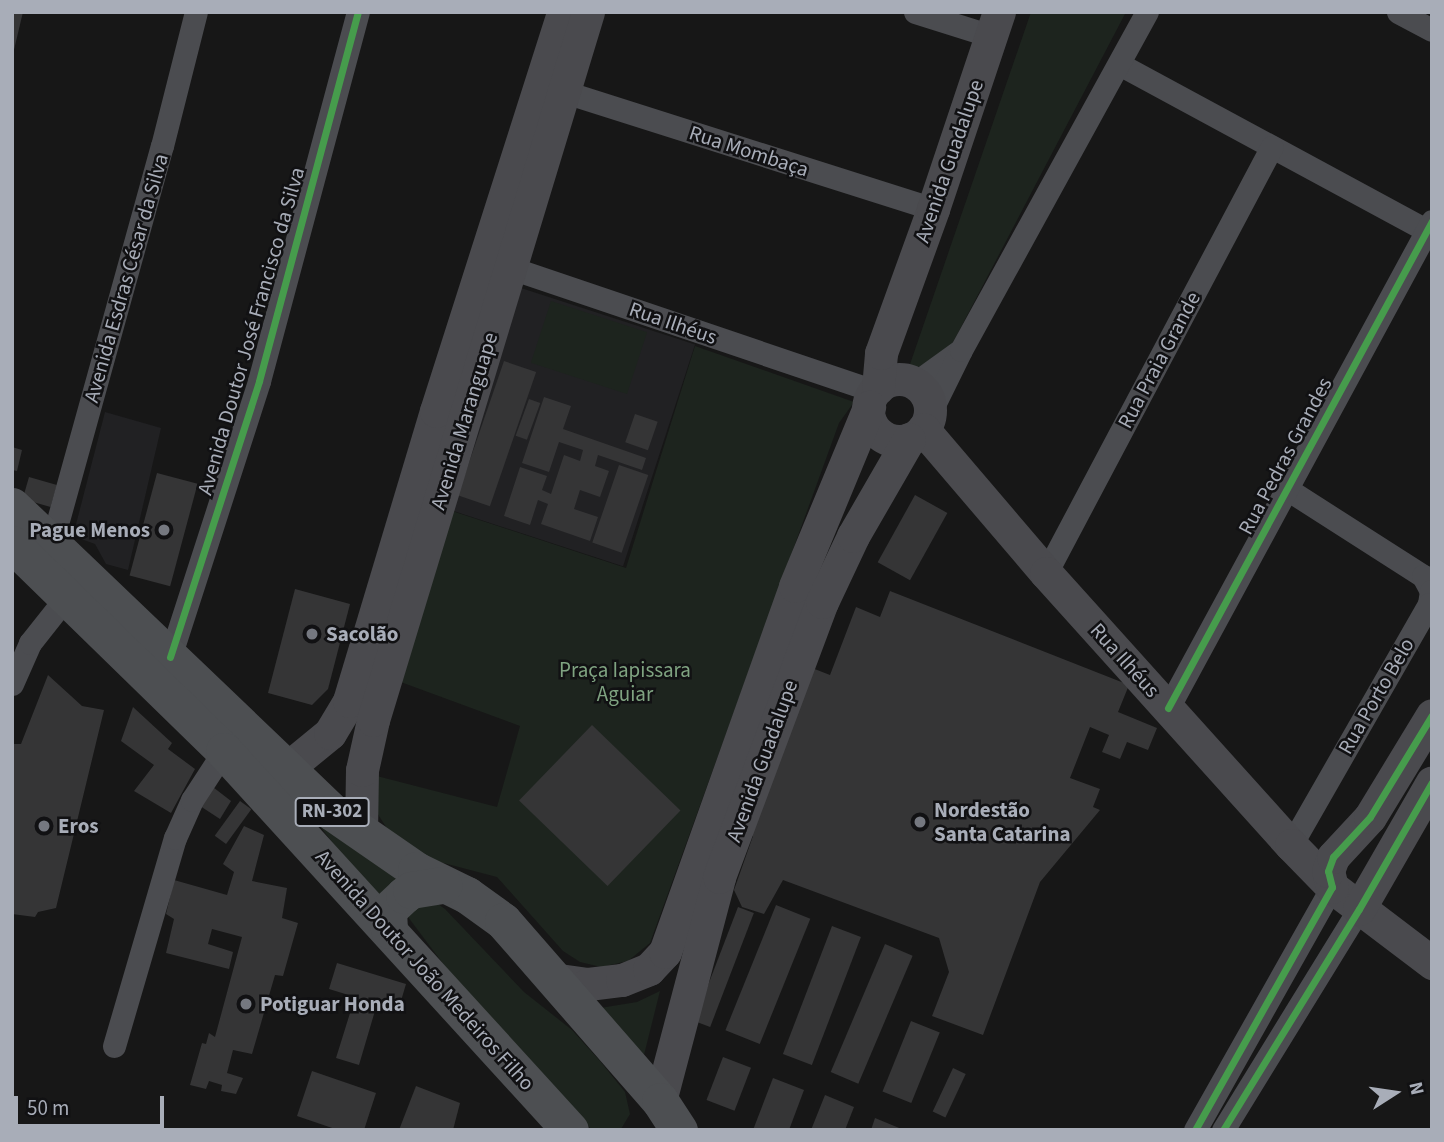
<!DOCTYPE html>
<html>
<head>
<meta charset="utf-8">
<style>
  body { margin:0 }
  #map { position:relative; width:1444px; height:1142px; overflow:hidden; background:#171717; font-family:"Source Sans 3",sans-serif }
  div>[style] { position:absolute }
  .built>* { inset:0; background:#212123; transform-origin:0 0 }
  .green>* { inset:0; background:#1d241e; transform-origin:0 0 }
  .building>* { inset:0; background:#353536; transform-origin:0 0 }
  .street>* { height:23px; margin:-11.5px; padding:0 11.5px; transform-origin:11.5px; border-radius:11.5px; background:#4b4c50 }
  .secondary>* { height:33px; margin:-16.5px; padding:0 16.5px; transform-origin:16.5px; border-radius:16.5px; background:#4a4a4e }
  .secondary>.ring { margin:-16.5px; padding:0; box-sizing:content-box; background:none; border:33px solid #4a4a4e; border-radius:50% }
  .primary>* { height:37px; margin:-18.5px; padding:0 18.5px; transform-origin:18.5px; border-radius:18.5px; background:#4d4f52 }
  .cycleway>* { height:7px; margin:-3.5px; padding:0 3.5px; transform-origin:3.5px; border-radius:3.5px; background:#469c4c }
  .dots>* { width:19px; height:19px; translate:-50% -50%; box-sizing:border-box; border:4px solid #111113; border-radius:50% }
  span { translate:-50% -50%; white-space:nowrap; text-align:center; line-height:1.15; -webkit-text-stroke:5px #111113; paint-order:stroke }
  .shield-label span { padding:2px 5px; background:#111113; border:2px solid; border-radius:5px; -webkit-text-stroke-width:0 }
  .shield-label { font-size:19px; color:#a8adb8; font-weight:700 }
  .street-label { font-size:21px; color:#a8adb8 }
  .poi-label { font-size:21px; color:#a8adb8; font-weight:700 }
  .right { translate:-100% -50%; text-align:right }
  .left { translate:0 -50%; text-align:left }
  .park-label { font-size:21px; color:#7fa381 }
  .frame { position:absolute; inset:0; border:14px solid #a8adb8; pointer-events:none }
  .north { position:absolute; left:1360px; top:1058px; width:70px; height:70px; -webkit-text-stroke:5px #111113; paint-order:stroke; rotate:78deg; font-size:19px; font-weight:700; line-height:28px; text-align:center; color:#a8adb8 }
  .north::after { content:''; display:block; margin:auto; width:24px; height:32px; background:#a8adb8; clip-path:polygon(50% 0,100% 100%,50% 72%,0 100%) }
  .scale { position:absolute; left:14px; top:1096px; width:150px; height:32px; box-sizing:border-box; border:4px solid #a8adb8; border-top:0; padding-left:9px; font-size:21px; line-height:24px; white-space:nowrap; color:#a8adb8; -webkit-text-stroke:5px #111113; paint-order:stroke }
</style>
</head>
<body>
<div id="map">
  <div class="built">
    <div style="left:521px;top:288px;width:183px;height:233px;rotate:18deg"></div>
    <div style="clip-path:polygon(105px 412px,161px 428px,128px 570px,106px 564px,95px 544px,73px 536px)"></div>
  </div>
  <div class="green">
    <div style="clip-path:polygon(1031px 12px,1126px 12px,948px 352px,907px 373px)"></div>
    <div style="left:551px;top:301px;width:101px;height:65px;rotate:18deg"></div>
    <div style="clip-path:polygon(695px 346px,854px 402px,839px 423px,650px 943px,628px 961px,601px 967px,580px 962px,563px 951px,497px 877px,432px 860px,390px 833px,370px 802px,369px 774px,497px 807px,520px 726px,398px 681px,449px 510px,626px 568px)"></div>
    <div style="clip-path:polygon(309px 812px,407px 877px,379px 903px)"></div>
    <div style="clip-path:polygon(427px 896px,445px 909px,524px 992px,572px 1030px,600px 1061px,625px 1092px,630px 1114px,621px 1129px,592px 1130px,465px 993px,408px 917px,409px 909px)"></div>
    <div style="clip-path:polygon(660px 991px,642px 1063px,594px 1009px,637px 1002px)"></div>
  </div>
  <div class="building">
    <div style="clip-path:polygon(12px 12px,23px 12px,13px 54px,12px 54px)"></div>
    <div style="left:504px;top:361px;width:34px;height:142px;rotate:19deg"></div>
    <div style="clip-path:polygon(544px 397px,571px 406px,563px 429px,646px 458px,642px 470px,598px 455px,595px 466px,609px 471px,600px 497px,580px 490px,574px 509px,598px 517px,590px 541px,541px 524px,548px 504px,538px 500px,530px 525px,504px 516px,520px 467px,547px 476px,542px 490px,551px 494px,564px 455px,580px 461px,583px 450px,559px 442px,549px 472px,522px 463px)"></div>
    <div style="left:529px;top:399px;width:12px;height:39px;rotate:20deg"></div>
    <div style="left:635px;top:414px;width:24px;height:30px;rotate:19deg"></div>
    <div style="clip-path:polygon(12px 447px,22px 450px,17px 471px,12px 470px)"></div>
    <div style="left:619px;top:465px;width:31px;height:82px;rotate:19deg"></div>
    <div style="left:157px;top:473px;width:42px;height:106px;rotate:15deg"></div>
    <div style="left:29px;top:477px;width:29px;height:23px;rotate:16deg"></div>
    <div style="left:915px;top:495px;width:37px;height:77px;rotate:29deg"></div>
    <div style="clip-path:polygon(295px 589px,350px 604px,328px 689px,312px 705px,268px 693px)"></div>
    <div style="clip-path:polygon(890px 591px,1129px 685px,1118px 712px,1157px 728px,1148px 750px,1127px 742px,1120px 759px,1102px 752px,1109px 735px,1090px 727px,1070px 778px,1100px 789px,1093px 807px,1100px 810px,1040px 882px,983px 1035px,932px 1016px,949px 972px,939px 938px,783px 880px,764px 914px,742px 907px,734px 890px,753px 836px,745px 833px,812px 668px,830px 675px,856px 607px,880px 617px)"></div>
    <div style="clip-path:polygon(48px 675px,82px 706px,104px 710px,56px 908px,38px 912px,35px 917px,12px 914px,12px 744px,21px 744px)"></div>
    <div style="clip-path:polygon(133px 707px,172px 743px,168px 749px,195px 769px,171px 813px,134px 791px,154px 765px,121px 741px)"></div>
    <div style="left:592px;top:725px;width:123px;height:105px;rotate:44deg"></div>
    <div style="clip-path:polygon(209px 784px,231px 801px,220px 819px,197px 804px)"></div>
    <div style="left:240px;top:801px;width:14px;height:43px;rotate:36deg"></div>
    <div style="clip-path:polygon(244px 826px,264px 835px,252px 881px,287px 888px,282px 918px,298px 923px,283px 976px,275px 975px,252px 1054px,233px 1050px,227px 1073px,243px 1078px,236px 1094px,221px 1091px,222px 1085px,209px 1081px,206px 1089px,190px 1085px,202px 1043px,206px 1044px,209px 1033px,215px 1037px,242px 937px,212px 929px,208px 944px,233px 952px,229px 969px,166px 953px,174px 919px,166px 914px,174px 880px,227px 895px,234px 872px,223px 864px)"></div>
    <div style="left:776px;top:905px;width:37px;height:135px;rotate:22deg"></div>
    <div style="left:738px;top:907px;width:17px;height:122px;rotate:21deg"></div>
    <div style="left:832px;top:926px;width:31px;height:137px;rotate:21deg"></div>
    <div style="left:885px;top:944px;width:30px;height:139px;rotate:23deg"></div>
    <div style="clip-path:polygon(337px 963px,406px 984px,398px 1011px,377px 1004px,359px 1065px,336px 1058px,355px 997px,329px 989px)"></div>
    <div style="left:911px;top:1021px;width:31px;height:76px;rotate:22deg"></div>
    <div style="left:723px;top:1057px;width:30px;height:46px;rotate:21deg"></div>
    <div style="left:953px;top:1068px;width:14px;height:48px;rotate:25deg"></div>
    <div style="clip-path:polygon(312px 1071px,376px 1093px,364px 1130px,338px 1130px,297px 1116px)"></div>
    <div style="clip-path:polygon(773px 1078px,804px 1090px,789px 1130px,753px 1130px)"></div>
    <div style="clip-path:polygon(416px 1086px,460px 1103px,453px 1130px,399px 1130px)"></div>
    <div style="clip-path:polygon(825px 1095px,854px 1107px,845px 1130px,811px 1130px)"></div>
    <div style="clip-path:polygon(875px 1118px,904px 1130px,871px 1130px)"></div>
  </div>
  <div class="street">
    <div style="left:915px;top:12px;width:80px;rotate:17.5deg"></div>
    <div style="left:1398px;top:12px;width:38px;rotate:28deg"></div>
    <div style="left:1119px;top:64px;width:356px;rotate:28.4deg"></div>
    <div style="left:565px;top:92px;width:386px;rotate:17.6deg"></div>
    <div style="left:511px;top:268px;width:384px;rotate:18.7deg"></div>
    <div style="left:915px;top:383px;width:53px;rotate:-35.8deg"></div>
    <div style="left:930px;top:413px;width:70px;rotate:-63.8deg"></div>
    <div style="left:961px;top:350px;width:386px;rotate:-61.2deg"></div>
    <div style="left:1287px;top:489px;width:161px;rotate:32.6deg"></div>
    <div style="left:1423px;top:576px;width:17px;rotate:62deg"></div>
    <div style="left:1431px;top:591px;width:13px;rotate:99deg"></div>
    <div style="left:1429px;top:604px;width:278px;rotate:119.8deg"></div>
    <div style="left:52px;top:542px;width:411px;rotate:-74.5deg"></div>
    <div style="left:162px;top:146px;width:138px;rotate:-75.8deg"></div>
    <div style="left:1046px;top:573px;width:482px;rotate:-62.1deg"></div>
    <div style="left:170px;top:657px;width:290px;rotate:-72.1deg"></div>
    <div style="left:259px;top:381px;width:382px;rotate:-75deg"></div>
    <div style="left:12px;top:684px;width:45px;rotate:-66.3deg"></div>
    <div style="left:30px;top:643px;width:61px;rotate:-51.6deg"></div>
    <div style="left:1168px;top:708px;width:554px;rotate:-61.54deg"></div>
    <div style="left:114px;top:1046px;width:217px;rotate:-73.7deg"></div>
    <div style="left:175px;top:838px;width:42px;rotate:-65.9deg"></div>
    <div style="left:192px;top:800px;width:59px;rotate:-56.9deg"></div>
    <div style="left:1195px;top:1130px;width:279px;rotate:-60.6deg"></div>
    <div style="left:1223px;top:1130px;width:259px;rotate:-58.4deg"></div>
  </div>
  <div class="secondary">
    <div class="ring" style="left:868px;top:379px;width:29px;height:29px"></div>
    <div style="left:878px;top:388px;width:35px;rotate:-85deg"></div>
    <div style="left:881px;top:353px;width:153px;rotate:-70.1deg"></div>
    <div style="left:933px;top:209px;width:208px;rotate:-71.5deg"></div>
    <div style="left:923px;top:429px;width:189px;rotate:49.5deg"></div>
    <div style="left:1046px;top:573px;width:366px;rotate:48deg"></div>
    <div style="left:1291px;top:845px;width:59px;rotate:45.7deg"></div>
    <div style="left:1332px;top:887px;width:126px;rotate:37.2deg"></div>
    <div style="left:285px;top:770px;width:58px;rotate:-39.4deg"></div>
    <div style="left:330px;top:733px;width:37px;rotate:-59deg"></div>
    <div style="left:349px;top:701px;width:303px;rotate:-73.3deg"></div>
    <div style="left:436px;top:411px;width:419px;rotate:-72.3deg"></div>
    <div style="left:361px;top:833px;width:63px;rotate:-89.1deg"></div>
    <div style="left:362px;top:770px;width:51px;rotate:-77.6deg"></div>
    <div style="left:373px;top:720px;width:740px;rotate:-73.11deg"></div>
    <div style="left:1332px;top:887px;width:16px;rotate:-104deg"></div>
    <div style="left:1328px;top:871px;width:15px;rotate:-70deg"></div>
    <div style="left:1333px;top:857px;width:54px;rotate:-47.2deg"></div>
    <div style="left:1370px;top:817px;width:119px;rotate:-58.7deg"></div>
    <div style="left:1359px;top:909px;width:146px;rotate:-60.1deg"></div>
    <div style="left:552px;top:979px;width:36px;rotate:8deg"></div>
    <div style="left:588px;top:984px;width:34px;rotate:-7deg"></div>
    <div style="left:622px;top:980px;width:29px;rotate:-22deg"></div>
    <div style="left:649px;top:969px;width:23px;rotate:-47deg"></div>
    <div style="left:665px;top:952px;width:388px;rotate:-70.4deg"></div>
    <div style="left:795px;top:586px;width:194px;rotate:-67.5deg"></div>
    <div style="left:660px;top:1101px;width:232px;rotate:-75.2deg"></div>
    <div style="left:719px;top:877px;width:294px;rotate:-69.5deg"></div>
    <div style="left:822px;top:602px;width:73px;rotate:-64.8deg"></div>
    <div style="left:853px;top:536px;width:112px;rotate:-60deg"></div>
  </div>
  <div class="primary">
    <div style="left:12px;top:506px;width:443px;rotate:43.7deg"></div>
    <div style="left:332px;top:812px;width:102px;rotate:34.6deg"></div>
    <div style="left:416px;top:870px;width:57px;rotate:26.1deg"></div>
    <div style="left:467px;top:895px;width:44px;rotate:35.8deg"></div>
    <div style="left:503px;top:921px;width:239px;rotate:48.9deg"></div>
    <div style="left:660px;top:1101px;width:35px;rotate:57deg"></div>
    <div style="left:12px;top:544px;width:296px;rotate:44.3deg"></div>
    <div style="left:224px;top:751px;width:513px;rotate:47.61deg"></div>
    <div style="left:389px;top:930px;width:20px;rotate:-93deg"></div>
    <div style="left:388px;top:910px;width:22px;rotate:-43deg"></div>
    <div style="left:404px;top:895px;width:9px;rotate:-36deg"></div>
    <div style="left:411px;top:890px;width:33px;rotate:-9deg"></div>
  </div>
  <div class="cycleway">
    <div style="left:170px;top:657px;width:290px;rotate:-72.1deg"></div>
    <div style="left:259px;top:381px;width:382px;rotate:-75deg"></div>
    <div style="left:1168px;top:708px;width:554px;rotate:-61.54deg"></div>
    <div style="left:1195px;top:1130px;width:279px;rotate:-60.6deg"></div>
    <div style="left:1332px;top:887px;width:16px;rotate:-104deg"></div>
    <div style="left:1328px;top:871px;width:15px;rotate:-70deg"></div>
    <div style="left:1333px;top:857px;width:54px;rotate:-47.2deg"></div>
    <div style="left:1370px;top:817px;width:119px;rotate:-58.7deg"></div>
    <div style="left:1223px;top:1130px;width:259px;rotate:-58.4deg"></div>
    <div style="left:1359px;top:909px;width:146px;rotate:-60.1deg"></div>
  </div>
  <div class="dots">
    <div style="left:164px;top:530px;background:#757880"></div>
    <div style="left:312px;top:634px;background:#757880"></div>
    <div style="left:920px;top:822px;background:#757880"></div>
    <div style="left:44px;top:826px;background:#757880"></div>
    <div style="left:246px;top:1004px;background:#757880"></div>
  </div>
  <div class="shield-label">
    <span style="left:332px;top:812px">RN-302</span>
  </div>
  <div class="street-label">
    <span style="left:749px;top:151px;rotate:18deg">Rua Mombaça</span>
    <span style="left:949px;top:161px;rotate:-71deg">Avenida Guadalupe</span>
    <span style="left:126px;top:278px;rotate:-74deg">Avenida Esdras César da Silva</span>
    <span style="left:673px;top:323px;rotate:19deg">Rua Ilhéus</span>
    <span style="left:251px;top:331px;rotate:-74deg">Avenida Doutor José Francisco da Silva</span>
    <span style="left:1159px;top:360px;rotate:-62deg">Rua Praia Grande</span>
    <span style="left:464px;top:421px;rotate:-73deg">Avenida Maranguape</span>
    <span style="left:1285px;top:456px;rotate:-62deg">Rua Pedras Grandes</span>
    <span style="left:1125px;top:660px;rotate:48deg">Rua Ilhéus</span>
    <span style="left:1376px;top:696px;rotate:-60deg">Rua Porto Belo</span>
    <span style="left:762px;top:761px;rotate:-70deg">Avenida Guadalupe</span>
    <span style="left:425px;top:970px;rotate:48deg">Avenida Doutor João Medeiros Filho</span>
  </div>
  <div class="poi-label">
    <span class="right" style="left:150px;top:530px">Pague Menos</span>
    <span class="left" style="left:326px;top:634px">Sacolão</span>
    <span class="left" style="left:934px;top:822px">Nordestão<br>Santa Catarina</span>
    <span class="left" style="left:58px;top:826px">Eros</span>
    <span class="left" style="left:260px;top:1004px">Potiguar Honda</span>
  </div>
  <div class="park-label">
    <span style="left:625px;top:682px">Praça Iapissara<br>Aguiar</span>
  </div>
  <div class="frame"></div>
  <div class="north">N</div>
  <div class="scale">50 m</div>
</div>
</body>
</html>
